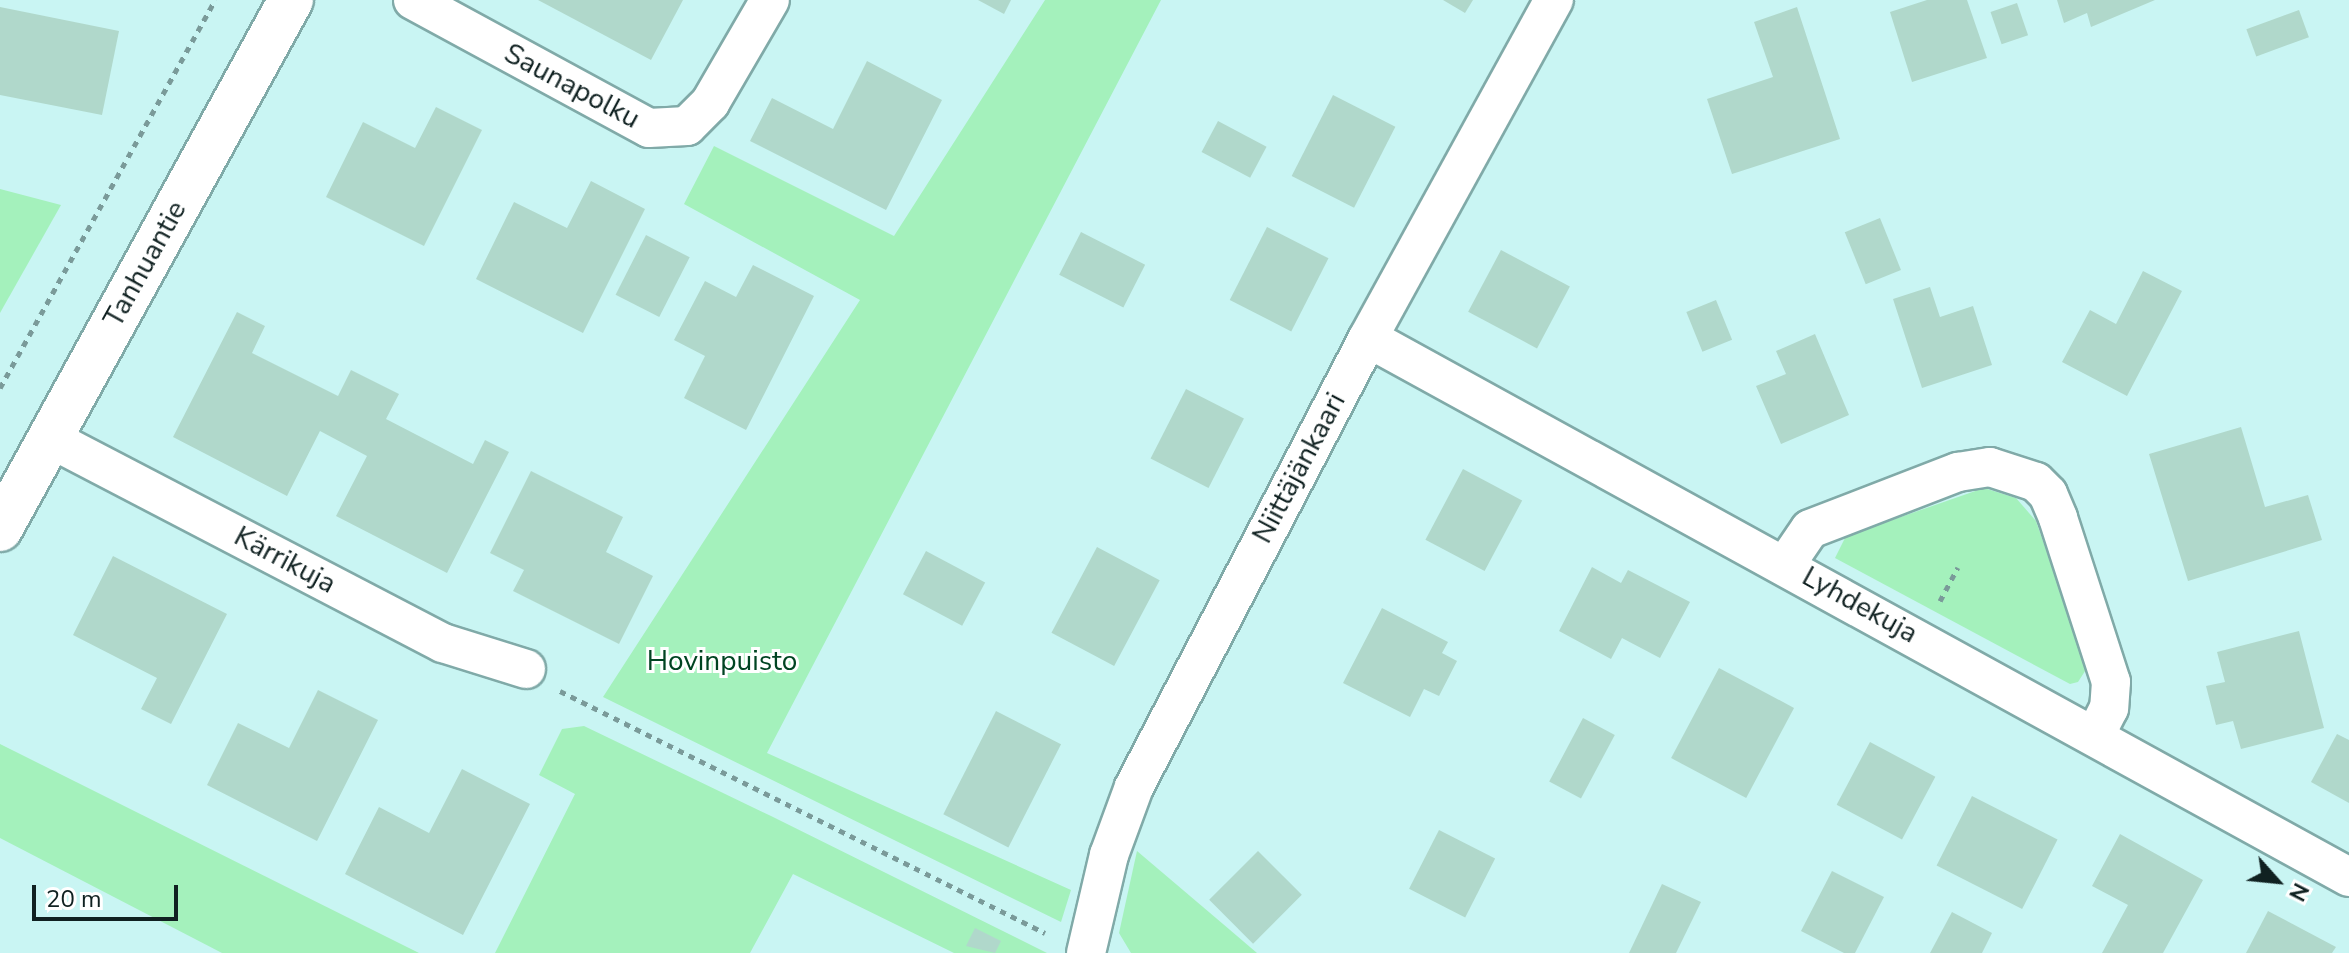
<!DOCTYPE html>
<html>
<head>
<meta charset="utf-8">
<style>
  body { margin:0 }
  #map { position:relative; width:2349px; height:953px; overflow:hidden; background:#c9f5f3; font-family:"Nunito Sans",sans-serif }
  div>[style] { position:absolute }
  .green>* { inset:0; background:#a4f1bc }
  .building>* { inset:0; background:#b0d8cb; transform-origin:0 0 }
  .path>* { height:5px; margin-top:-2.5px; transform-origin:0; background:repeating-linear-gradient(90deg,#7a9a99 0 6px,transparent 0 12px) }
  .roads { filter:drop-shadow(2px 0 #80aaa8) drop-shadow(-2px 0 #80aaa8) drop-shadow(0 2px #80aaa8) drop-shadow(0 -2px #80aaa8) }
  .street>* { height:38px; margin:-19px; padding:0 19px; transform-origin:19px; border-radius:19px; background:#fff }
  .secondary>* { height:44px; margin:-22px; padding:0 22px; transform-origin:22px; border-radius:22px; background:#fff }
  span { translate:-50% -50%; white-space:nowrap; text-align:center; line-height:1.15; -webkit-text-stroke:6px #fff; paint-order:stroke }
  .street-label { font-size:28px; color:#102121 }
  .park-label { font-size:28px; color:#042 }
  .north { position:absolute; left:2237px; top:841px; width:80px; height:80px; -webkit-text-stroke:6px #fff; paint-order:stroke; rotate:117deg; font-size:22px; font-weight:700; line-height:32px; text-align:center; color:#102121 }
  .north::after { content:''; display:block; margin:auto; width:28px; height:36px; background:#102121; clip-path:polygon(50% 0,100% 100%,50% 72%,0 100%) }
  .scale { position:absolute; left:32px; top:885px; width:146px; height:36px; box-sizing:border-box; border:4px solid #102121; border-top:0; padding-left:10px; font-size:24px; line-height:28px; white-space:nowrap; color:#102121; -webkit-text-stroke:6px #fff; paint-order:stroke }
</style>
</head>
<body>
<div id="map">
  <div class="green">
    <div style="clip-path:polygon(1045px 0,1161px 0,767px 753px,1071px 890px,1061px 922px,603px 697px,860px 300px,684px 204px,714px 146px,894px 236px)"></div>
    <div style="clip-path:polygon(0 189px,61px 205px,0 313px)"></div>
    <div style="clip-path:polygon(1984px 488px,2016px 498px,2036px 521px,2087px 668px,2078px 682px,2070px 684px,1835px 558px,1846px 536px)"></div>
    <div style="clip-path:polygon(584px 726px,771px 816px,1047px 953px,954px 953px,793px 874px,750px 953px,495px 953px,575px 794px,539px 775px,562px 729px)"></div>
    <div style="clip-path:polygon(0 744px,419px 953px,222px 953px,0 838px)"></div>
    <div style="clip-path:polygon(1137px 851px,1223px 924px,1257px 953px,1131px 953px,1119px 933px)"></div>
  </div>
  <div class="building">
    <div style="clip-path:polygon(538px 0,683px 0,651px 60px)"></div>
    <div style="clip-path:polygon(978px 0,1011px 0,1004px 14px)"></div>
    <div style="clip-path:polygon(1443px 0,1473px 0,1465px 13px)"></div>
    <div style="clip-path:polygon(1927px 0,1967px 0,1987px 58px,1912px 82px,1890px 12px)"></div>
    <div style="clip-path:polygon(2057px 0,2155px 0,2091px 27px,2087px 13px,2064px 23px)"></div>
    <div style="left:2017px;top:3px;width:34px;height:28px;rotate:71deg"></div>
    <div style="clip-path:polygon(0 7px,119px 31px,102px 115px,0 95px)"></div>
    <div style="clip-path:polygon(1797px 7px,1840px 139px,1732px 174px,1707px 99px,1773px 77px,1754px 22px)"></div>
    <div style="left:2299px;top:10px;width:29px;height:56px;rotate:70deg"></div>
    <div style="clip-path:polygon(867px 61px,942px 100px,886px 210px,750px 141px,772px 98px,833px 129px)"></div>
    <div style="left:1333px;top:95px;width:70px;height:91px;rotate:27deg"></div>
    <div style="clip-path:polygon(436px 107px,482px 130px,424px 246px,326px 197px,363px 122px,415px 148px)"></div>
    <div style="left:1218px;top:121px;width:55px;height:35px;rotate:28deg"></div>
    <div style="clip-path:polygon(591px 181px,645px 209px,583px 333px,476px 279px,514px 202px,567px 228px)"></div>
    <div style="left:1880px;top:218px;width:56px;height:38px;rotate:68deg"></div>
    <div style="left:1267px;top:227px;width:69px;height:82px;rotate:27deg"></div>
    <div style="left:1081px;top:232px;width:72px;height:48px;rotate:27deg"></div>
    <div style="left:646px;top:235px;width:49px;height:67px;rotate:27deg"></div>
    <div style="left:1501px;top:250px;width:78px;height:70px;rotate:28deg"></div>
    <div style="clip-path:polygon(753px 265px,814px 296px,746px 430px,684px 398px,705px 356px,674px 340px,705px 281px,736px 297px)"></div>
    <div style="clip-path:polygon(2143px 271px,2182px 291px,2127px 396px,2062px 362px,2090px 310px,2116px 324px)"></div>
    <div style="clip-path:polygon(1930px 287px,1940px 317px,1973px 306px,1992px 365px,1922px 388px,1893px 299px)"></div>
    <div style="left:1716px;top:300px;width:43px;height:32px;rotate:68deg"></div>
    <div style="clip-path:polygon(237px 312px,265px 326px,252px 353px,338px 396px,351px 370px,399px 394px,386px 419px,473px 464px,485px 440px,509px 452px,447px 573px,336px 516px,367px 456px,320px 431px,287px 496px,173px 437px)"></div>
    <div style="clip-path:polygon(1815px 334px,1849px 415px,1781px 444px,1756px 386px,1786px 374px,1776px 351px)"></div>
    <div style="left:1186px;top:389px;width:65px;height:78px;rotate:27deg"></div>
    <div style="clip-path:polygon(2241px 427px,2265px 507px,2308px 495px,2322px 540px,2188px 581px,2149px 454px)"></div>
    <div style="left:1463px;top:469px;width:67px;height:80px;rotate:28deg"></div>
    <div style="clip-path:polygon(531px 471px,623px 517px,606px 552px,653px 576px,619px 644px,513px 591px,524px 570px,490px 553px)"></div>
    <div style="left:1097px;top:547px;width:71px;height:97px;rotate:28deg"></div>
    <div style="left:926px;top:551px;width:67px;height:49px;rotate:28deg"></div>
    <div style="clip-path:polygon(113px 556px,227px 614px,171px 724px,141px 709px,157px 678px,73px 635px)"></div>
    <div style="clip-path:polygon(1592px 567px,1621px 583px,1628px 570px,1690px 602px,1660px 658px,1622px 638px,1611px 659px,1559px 631px)"></div>
    <div style="clip-path:polygon(1382px 608px,1448px 642px,1442px 653px,1457px 661px,1439px 696px,1424px 689px,1410px 717px,1343px 683px)"></div>
    <div style="clip-path:polygon(2299px 631px,2324px 728px,2241px 749px,2233px 721px,2216px 725px,2206px 686px,2225px 682px,2217px 652px)"></div>
    <div style="left:1719px;top:668px;width:85px;height:102px;rotate:28deg"></div>
    <div style="clip-path:polygon(318px 690px,378px 720px,317px 841px,207px 785px,238px 723px,289px 748px)"></div>
    <div style="left:996px;top:711px;width:73px;height:116px;rotate:27deg"></div>
    <div style="left:1583px;top:718px;width:36px;height:72px;rotate:28deg"></div>
    <div style="clip-path:polygon(2337px 734px,2349px 740px,2349px 803px,2311px 782px)"></div>
    <div style="left:1870px;top:742px;width:74px;height:71px;rotate:28deg"></div>
    <div style="clip-path:polygon(462px 769px,530px 804px,463px 935px,345px 874px,379px 807px,429px 833px)"></div>
    <div style="left:1972px;top:796px;width:96px;height:78px;rotate:27deg"></div>
    <div style="left:1439px;top:830px;width:63px;height:66px;rotate:27deg"></div>
    <div style="clip-path:polygon(2120px 834px,2203px 880px,2163px 953px,2102px 953px,2128px 905px,2092px 886px)"></div>
    <div style="left:1258px;top:851px;width:62px;height:69px;rotate:45deg"></div>
    <div style="clip-path:polygon(1832px 871px,1884px 897px,1855px 953px,1844px 953px,1801px 931px)"></div>
    <div style="clip-path:polygon(1662px 884px,1701px 902px,1676px 953px,1629px 953px)"></div>
    <div style="clip-path:polygon(2268px 911px,2336px 947px,2332px 953px,2246px 953px)"></div>
    <div style="clip-path:polygon(1952px 912px,1992px 933px,1982px 953px,1930px 953px)"></div>
    <div style="clip-path:polygon(975px 928px,1001px 941px,995px 953px,966px 946px)"></div>
  </div>
  <div class="path">
    <div style="left:0;top:388px;width:444px;rotate:-61deg"></div>
    <div style="left:1940px;top:601px;width:38px;rotate:-62deg"></div>
    <div style="left:560px;top:691px;width:542px;rotate:26.52deg"></div>
  </div>
  <div class="roads">
    <div class="street">
      <div style="left:413px;top:0;width:268px;rotate:28.5deg"></div>
      <div style="left:649px;top:128px;width:38px;rotate:-3deg"></div>
      <div style="left:687px;top:126px;width:33px;rotate:-45deg"></div>
      <div style="left:710px;top:103px;width:119px;rotate:-59.8deg"></div>
      <div style="left:1368px;top:338px;width:1119px;rotate:28.79deg"></div>
      <div style="left:49px;top:438px;width:444px;rotate:27.5deg"></div>
      <div style="left:443px;top:643px;width:87px;rotate:17.4deg"></div>
      <div style="left:1786px;top:564px;width:42px;rotate:-55.6deg"></div>
      <div style="left:1810px;top:529px;width:159px;rotate:-21.1deg"></div>
      <div style="left:1958px;top:472px;width:32px;rotate:-9deg"></div>
      <div style="left:1990px;top:467px;width:48px;rotate:18.1deg"></div>
      <div style="left:2036px;top:482px;width:17px;rotate:45deg"></div>
      <div style="left:2048px;top:494px;width:26px;rotate:67deg"></div>
      <div style="left:2058px;top:518px;width:172px;rotate:72.1deg"></div>
      <div style="left:2111px;top:682px;width:26px;rotate:94deg"></div>
      <div style="left:2109px;top:708px;width:30px;rotate:117deg"></div>
      <div style="left:1086px;top:953px;width:101px;rotate:-76.8deg"></div>
      <div style="left:1109px;top:855px;width:72px;rotate:-69.8deg"></div>
      <div style="left:1134px;top:787px;width:506px;rotate:-62.47deg"></div>
      <div style="left:1368px;top:338px;width:386px;rotate:-61.2deg"></div>
    </div>
    <div class="secondary">
      <div style="left:0;top:529px;width:604px;rotate:-61.19deg"></div>
    </div>
  </div>
  <div class="street-label">
    <span style="left:572px;top:86px;rotate:28deg">Saunapolku</span>
    <span style="left:145px;top:264px;rotate:-61deg">Tanhuantie</span>
    <span style="left:1299px;top:468px;rotate:-62deg">Niittäjänkaari</span>
    <span style="left:285px;top:560px;rotate:28deg">Kärrikuja</span>
    <span style="left:1860px;top:605px;rotate:29deg">Lyhdekuja</span>
  </div>
  <div class="park-label">
    <span style="left:722px;top:661px">Hovinpuisto</span>
  </div>
  <div class="north">N</div>
  <div class="scale">20 m</div>
</div>
</body>
</html>
